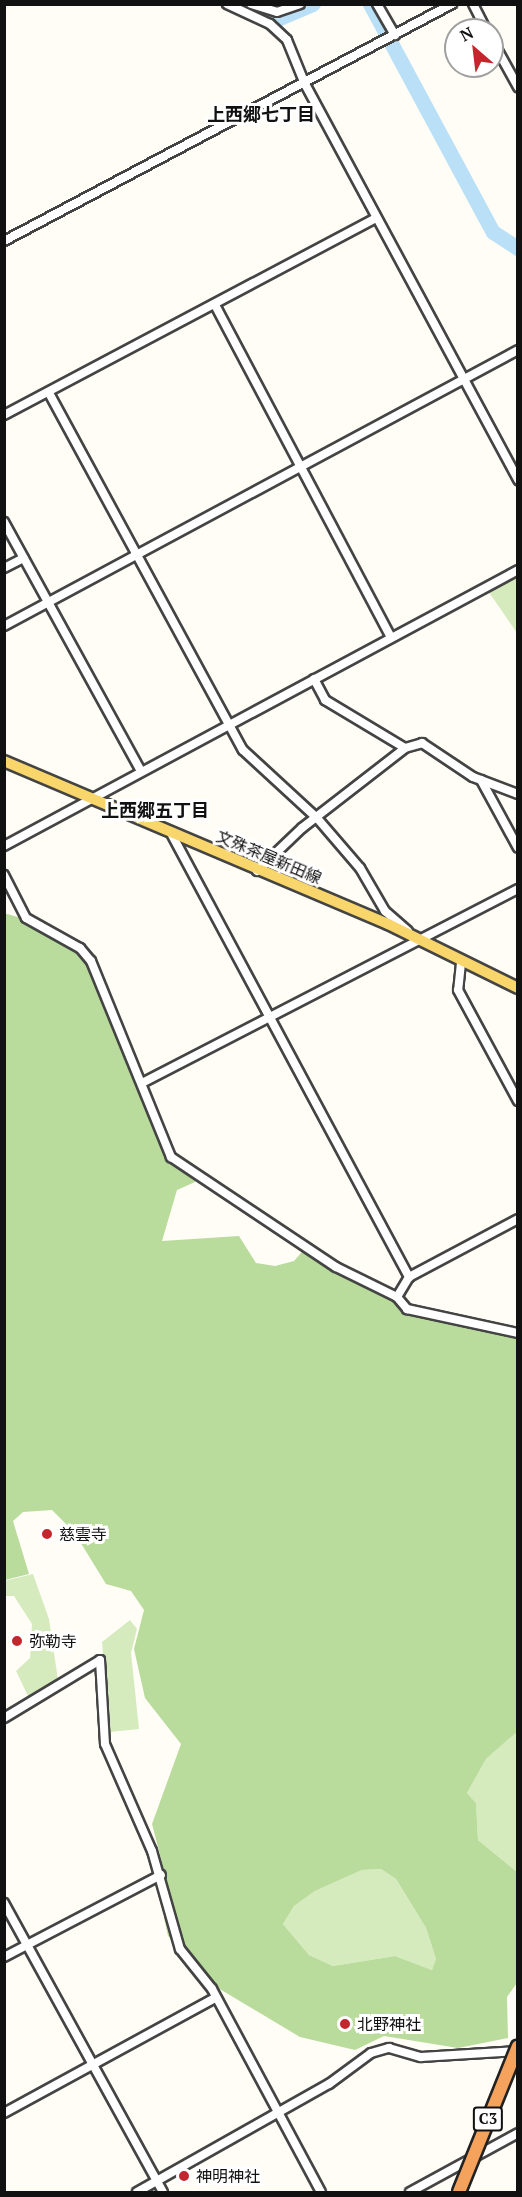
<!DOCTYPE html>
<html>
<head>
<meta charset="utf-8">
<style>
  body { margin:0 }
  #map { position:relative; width:522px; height:2197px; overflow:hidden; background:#fffdf5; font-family:"PT Serif","Noto Sans JP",serif }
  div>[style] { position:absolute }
  .green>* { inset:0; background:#d5ebbd }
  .forest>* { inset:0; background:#b9dc9c }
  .river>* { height:15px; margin:-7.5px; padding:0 7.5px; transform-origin:7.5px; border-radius:7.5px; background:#b9e0f7 }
  .roads { filter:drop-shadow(2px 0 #444) drop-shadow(-2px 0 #444) drop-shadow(0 2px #444) drop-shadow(0 -2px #444) }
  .minor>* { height:8px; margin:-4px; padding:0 4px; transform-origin:4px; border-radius:4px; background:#fff }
  .major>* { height:10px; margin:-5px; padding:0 5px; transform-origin:5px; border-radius:5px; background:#f9d66b }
  .bridges { filter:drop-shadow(2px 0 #222) drop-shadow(-2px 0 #222) drop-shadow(0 2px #222) drop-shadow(0 -2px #222) }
  .highway-bridge>* { height:12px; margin:-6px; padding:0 6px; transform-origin:6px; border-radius:6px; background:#f5a25d }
  .dots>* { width:16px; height:16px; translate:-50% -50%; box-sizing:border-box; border:3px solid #fff; border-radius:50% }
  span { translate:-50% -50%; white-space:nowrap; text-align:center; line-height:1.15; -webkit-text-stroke:6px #fff; paint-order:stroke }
  .shield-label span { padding:2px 4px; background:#fff; border:2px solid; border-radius:4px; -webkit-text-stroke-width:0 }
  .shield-label { font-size:15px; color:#111; font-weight:700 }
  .street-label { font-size:16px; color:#111 }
  .poi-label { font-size:16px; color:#111 }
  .left { translate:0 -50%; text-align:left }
  .neighbourhood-label { font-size:18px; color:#111; font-weight:700 }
  .frame { position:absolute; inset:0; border:6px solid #111; pointer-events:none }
  .north { position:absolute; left:444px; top:18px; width:60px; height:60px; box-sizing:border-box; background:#fff; border:2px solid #a0a0a0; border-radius:50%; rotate:332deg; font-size:16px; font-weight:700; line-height:24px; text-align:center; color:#111 }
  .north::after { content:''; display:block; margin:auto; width:21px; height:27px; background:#c4262e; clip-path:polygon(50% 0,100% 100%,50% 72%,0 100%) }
</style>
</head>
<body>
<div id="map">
  <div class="green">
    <div style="clip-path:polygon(517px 572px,517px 633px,486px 588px)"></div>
    <div style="clip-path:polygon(33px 1574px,49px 1619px,58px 1680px,29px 1698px,16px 1671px,30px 1658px,32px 1624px,14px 1596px,5px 1596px,4px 1581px)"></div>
    <div style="clip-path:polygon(130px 1620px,137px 1629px,131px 1653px,139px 1729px,109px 1732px,102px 1642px)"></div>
    <div style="clip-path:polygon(517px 1732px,517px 1872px,478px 1840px,476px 1803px,467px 1793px,486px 1759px)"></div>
    <div style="clip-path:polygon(381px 1869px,396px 1879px,426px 1928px,436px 1959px,432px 1970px,395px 1956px,333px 1966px,309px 1955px,283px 1924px,294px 1906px,315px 1891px,362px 1870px)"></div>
  </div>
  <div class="forest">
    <div style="clip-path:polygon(evenodd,4px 913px,55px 928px,101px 972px,129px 1064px,169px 1153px,198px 1174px,195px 1182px,177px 1190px,162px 1241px,239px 1236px,256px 1263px,275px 1266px,294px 1261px,309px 1244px,398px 1305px,449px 1324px,517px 1337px,517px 1732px,486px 1759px,467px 1793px,476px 1803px,478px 1840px,517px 1872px,517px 1983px,507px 1997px,508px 2038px,458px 2048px,384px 2036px,355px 2050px,300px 2037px,218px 1988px,168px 1936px,164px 1918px,173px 1905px,152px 1824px,181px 1744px,145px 1698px,134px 1649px,144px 1610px,131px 1591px,106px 1584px,74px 1532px,52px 1510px,23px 1512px,13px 1521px,29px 1574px,5px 1580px,4px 913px,381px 1869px,396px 1879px,426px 1928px,436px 1959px,432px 1970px,395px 1956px,333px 1966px,309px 1955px,283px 1924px,294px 1906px,315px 1891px,362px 1870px,381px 1869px)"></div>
  </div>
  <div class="river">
    <div style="left:239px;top:4px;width:41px;rotate:21.5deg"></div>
    <div style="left:277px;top:19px;width:39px;rotate:-23deg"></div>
    <div style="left:370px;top:4px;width:259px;rotate:61.7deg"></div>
    <div style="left:493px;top:232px;width:30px;rotate:33deg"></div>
  </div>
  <div class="roads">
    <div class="minor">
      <div style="left:227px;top:4px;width:47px;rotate:24.9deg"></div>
      <div style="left:270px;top:24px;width:23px;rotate:43deg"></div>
      <div style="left:287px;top:40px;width:48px;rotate:67.8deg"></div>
      <div style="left:305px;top:84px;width:450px;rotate:61.7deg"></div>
      <div style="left:251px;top:4px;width:27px;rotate:17deg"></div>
      <div style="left:277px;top:12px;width:24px;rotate:-19deg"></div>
      <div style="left:377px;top:4px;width:36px;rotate:60deg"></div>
      <div style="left:473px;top:4px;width:29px;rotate:63deg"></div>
      <div style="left:492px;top:40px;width:54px;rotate:61deg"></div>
      <div style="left:4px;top:241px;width:507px;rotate:-27.88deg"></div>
      <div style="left:215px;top:305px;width:374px;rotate:62.1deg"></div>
      <div style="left:49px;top:393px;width:406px;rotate:61.5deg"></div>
      <div style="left:243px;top:750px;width:100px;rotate:42.6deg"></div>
      <div style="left:317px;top:818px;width:66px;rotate:49.3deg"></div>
      <div style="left:360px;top:868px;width:50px;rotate:59.8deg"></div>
      <div style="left:385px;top:911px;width:30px;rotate:41deg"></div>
      <div style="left:4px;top:415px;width:421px;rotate:-27.9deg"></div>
      <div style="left:4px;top:522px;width:284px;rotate:61.2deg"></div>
      <div style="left:4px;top:568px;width:22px;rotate:-27deg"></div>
      <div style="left:4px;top:626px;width:583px;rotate:-28.23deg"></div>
      <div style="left:314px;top:679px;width:24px;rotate:62deg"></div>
      <div style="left:325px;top:700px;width:93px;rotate:31deg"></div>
      <div style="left:481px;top:780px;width:77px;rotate:61.4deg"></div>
      <div style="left:172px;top:835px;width:502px;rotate:61.8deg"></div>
      <div style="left:4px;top:846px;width:583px;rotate:-28.23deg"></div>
      <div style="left:257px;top:871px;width:62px;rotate:-43.7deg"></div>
      <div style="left:302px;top:828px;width:130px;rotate:-37.8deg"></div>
      <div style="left:405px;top:748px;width:18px;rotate:-16deg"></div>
      <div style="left:422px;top:743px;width:61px;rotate:33.7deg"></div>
      <div style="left:473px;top:777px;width:48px;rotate:20.7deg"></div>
      <div style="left:4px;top:875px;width:48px;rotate:62.9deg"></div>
      <div style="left:26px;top:918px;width:62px;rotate:29.1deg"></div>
      <div style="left:80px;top:948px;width:17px;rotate:50deg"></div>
      <div style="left:91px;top:961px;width:212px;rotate:67.8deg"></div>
      <div style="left:171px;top:1157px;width:198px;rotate:33.7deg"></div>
      <div style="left:336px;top:1267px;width:68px;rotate:26.2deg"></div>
      <div style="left:397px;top:1297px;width:16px;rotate:50deg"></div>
      <div style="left:407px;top:1309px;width:114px;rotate:12.2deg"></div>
      <div style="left:461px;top:963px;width:27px;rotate:96deg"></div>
      <div style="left:458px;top:990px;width:126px;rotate:61.6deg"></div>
      <div style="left:142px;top:1083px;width:423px;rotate:-27.3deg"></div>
      <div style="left:397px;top:1297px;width:23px;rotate:-59deg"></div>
      <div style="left:409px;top:1277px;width:123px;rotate:-28deg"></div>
      <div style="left:4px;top:1718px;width:112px;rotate:-31.1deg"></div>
      <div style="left:100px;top:1660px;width:84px;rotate:86.6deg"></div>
      <div style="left:105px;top:1744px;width:117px;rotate:66.3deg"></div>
      <div style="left:152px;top:1851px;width:102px;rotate:74.1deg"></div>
      <div style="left:180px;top:1949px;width:51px;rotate:51.3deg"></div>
      <div style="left:212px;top:1989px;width:230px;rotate:61.8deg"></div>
      <div style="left:4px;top:1903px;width:330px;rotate:61.2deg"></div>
      <div style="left:4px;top:1957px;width:177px;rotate:-27.6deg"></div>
      <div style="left:4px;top:2113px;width:240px;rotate:-28.6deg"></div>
      <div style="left:137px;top:2192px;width:220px;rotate:-29.4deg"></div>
      <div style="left:329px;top:2084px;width:52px;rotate:-36.4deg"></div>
      <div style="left:371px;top:2053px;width:19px;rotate:-16deg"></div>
      <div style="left:389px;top:2048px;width:33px;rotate:16deg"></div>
      <div style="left:421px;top:2057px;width:97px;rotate:-3.5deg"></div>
      <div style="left:410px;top:2192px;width:123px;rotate:-28.6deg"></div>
    </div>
    <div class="major">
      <div style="left:4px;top:761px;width:417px;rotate:23deg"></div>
      <div style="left:388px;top:924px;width:145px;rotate:26.2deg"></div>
    </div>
  </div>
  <div class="bridges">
    <div class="highway-bridge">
      <div style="left:459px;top:2192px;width:157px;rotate:-68deg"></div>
    </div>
  </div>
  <div class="dots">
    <div style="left:47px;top:1534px;background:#c4262e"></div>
    <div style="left:17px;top:1641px;background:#c4262e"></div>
    <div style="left:345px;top:2024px;background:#c4262e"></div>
    <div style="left:184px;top:2176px;background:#c4262e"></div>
  </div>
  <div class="shield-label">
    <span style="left:488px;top:2119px">C3</span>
  </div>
  <div class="street-label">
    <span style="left:269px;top:857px;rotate:23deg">文殊茶屋新田線</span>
  </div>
  <div class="poi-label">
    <span class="left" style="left:59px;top:1534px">慈雲寺</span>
    <span class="left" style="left:29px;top:1641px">弥勒寺</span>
    <span class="left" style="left:357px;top:2024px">北野神社</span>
    <span class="left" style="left:196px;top:2176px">神明神社</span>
  </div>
  <div class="neighbourhood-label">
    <span style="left:261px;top:114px">上西郷七丁目</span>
    <span style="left:155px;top:810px">上西郷五丁目</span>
  </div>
  <div class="frame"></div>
  <div class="north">N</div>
</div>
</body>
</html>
